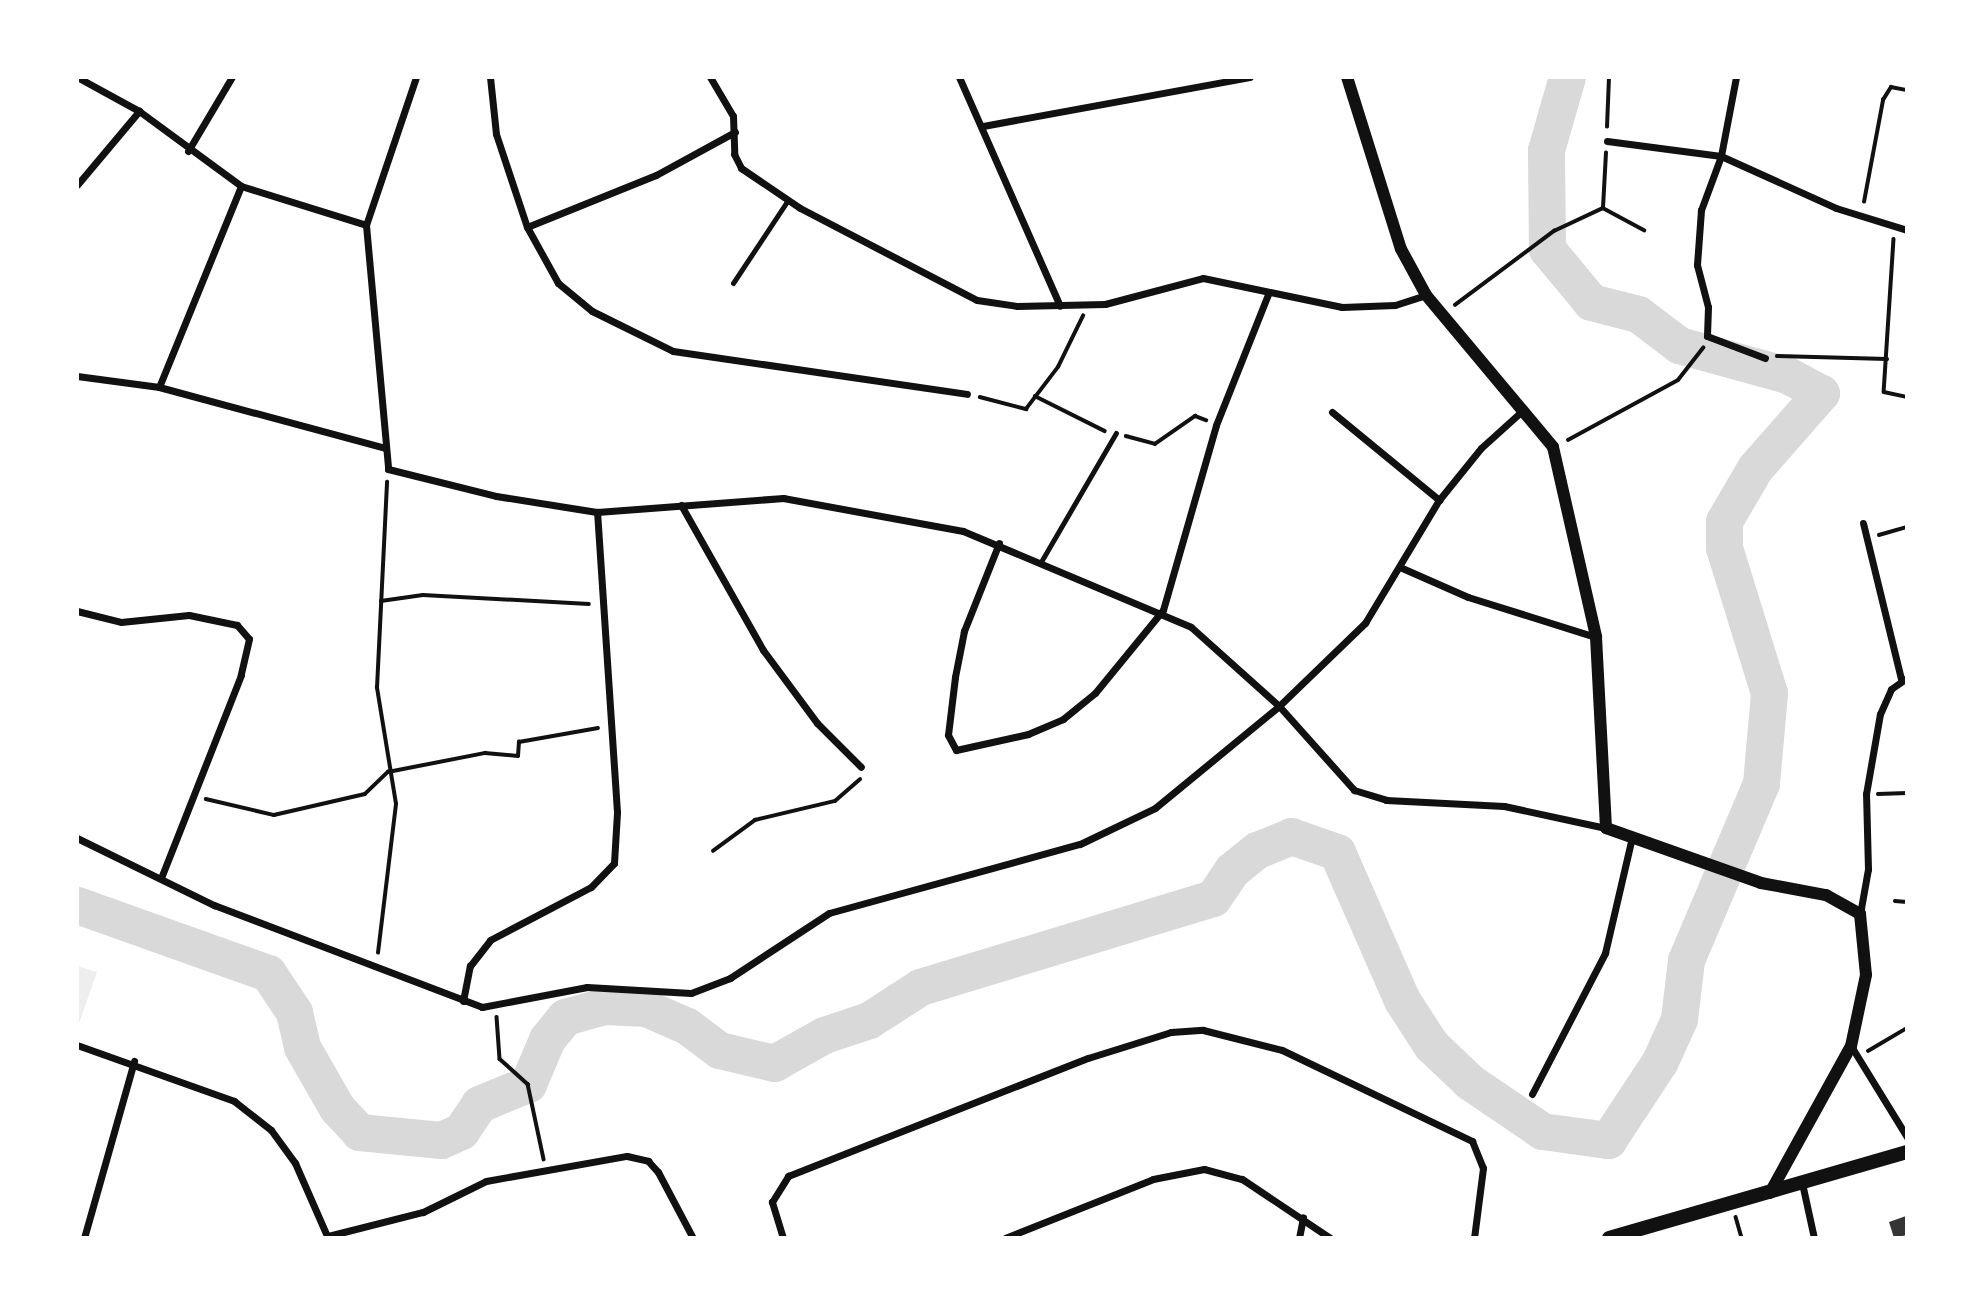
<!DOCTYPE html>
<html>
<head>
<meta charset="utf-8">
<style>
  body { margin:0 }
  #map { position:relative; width:1984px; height:1315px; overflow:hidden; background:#fff; font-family:"DM Sans",sans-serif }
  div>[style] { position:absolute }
  .green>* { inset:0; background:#eee }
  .river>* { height:37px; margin:-18.5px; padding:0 18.5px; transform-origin:18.5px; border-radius:18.5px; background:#d9d9d9 }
  .building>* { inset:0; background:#353535 }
  .path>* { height:3.5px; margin:-1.75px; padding:0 1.75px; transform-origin:1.75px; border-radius:1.75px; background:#111 }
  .service>* { height:5px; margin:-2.5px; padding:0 2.5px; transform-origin:2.5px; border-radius:2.5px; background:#111 }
  .minor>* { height:7px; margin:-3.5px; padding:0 3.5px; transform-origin:3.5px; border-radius:3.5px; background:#111 }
  .tertiary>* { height:12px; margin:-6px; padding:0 6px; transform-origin:6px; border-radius:6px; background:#111 }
  .secondary>* { height:14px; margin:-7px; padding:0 7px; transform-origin:7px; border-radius:7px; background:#111 }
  span { translate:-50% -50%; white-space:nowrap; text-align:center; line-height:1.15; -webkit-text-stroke:7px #fff; paint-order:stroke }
  .frame { position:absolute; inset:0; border:79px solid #fff; pointer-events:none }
</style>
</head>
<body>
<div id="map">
  <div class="green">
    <div style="clip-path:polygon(77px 966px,97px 972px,77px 1029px)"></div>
  </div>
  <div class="river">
    <div style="left:77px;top:905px;width:203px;rotate:19.6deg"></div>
    <div style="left:268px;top:973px;width:47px;rotate:56.3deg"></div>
    <div style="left:294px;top:1012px;width:36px;rotate:77deg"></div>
    <div style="left:302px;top:1047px;width:70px;rotate:60.2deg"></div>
    <div style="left:337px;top:1108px;width:33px;rotate:47deg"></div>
    <div style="left:359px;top:1132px;width:82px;rotate:5.6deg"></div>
    <div style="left:441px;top:1140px;width:22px;rotate:-24deg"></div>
    <div style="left:461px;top:1131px;width:32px;rotate:-56deg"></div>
    <div style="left:479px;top:1104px;width:53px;rotate:-22.2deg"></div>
    <div style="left:528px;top:1084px;width:49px;rotate:-67.1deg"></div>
    <div style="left:547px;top:1039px;width:28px;rotate:-51deg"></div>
    <div style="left:565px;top:1017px;width:41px;rotate:-15.8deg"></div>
    <div style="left:604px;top:1006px;width:42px;rotate:2.7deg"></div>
    <div style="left:646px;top:1008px;width:45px;rotate:23.7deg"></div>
    <div style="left:687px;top:1026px;width:40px;rotate:37deg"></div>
    <div style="left:719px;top:1050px;width:57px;rotate:13.3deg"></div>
    <div style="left:774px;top:1063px;width:57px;rotate:-29.2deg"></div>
    <div style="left:824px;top:1035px;width:47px;rotate:-18.4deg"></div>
    <div style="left:869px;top:1020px;width:61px;rotate:-32.9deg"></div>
    <div style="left:920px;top:987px;width:306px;rotate:-16.9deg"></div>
    <div style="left:1213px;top:898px;width:34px;rotate:-56deg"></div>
    <div style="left:1232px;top:870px;width:32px;rotate:-39deg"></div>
    <div style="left:1257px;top:850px;width:37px;rotate:-22deg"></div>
    <div style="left:1291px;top:836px;width:49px;rotate:19.2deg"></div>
    <div style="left:1337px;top:852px;width:162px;rotate:66.3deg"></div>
    <div style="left:1402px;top:1000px;width:54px;rotate:57.2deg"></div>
    <div style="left:1431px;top:1045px;width:54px;rotate:43.5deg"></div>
    <div style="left:1470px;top:1082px;width:87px;rotate:34.2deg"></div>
    <div style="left:1542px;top:1131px;width:67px;rotate:7.8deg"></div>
    <div style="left:1608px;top:1140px;width:95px;rotate:-56.6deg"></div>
    <div style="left:1660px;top:1061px;width:46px;rotate:-65.7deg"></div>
    <div style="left:1679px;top:1019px;width:59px;rotate:-83.2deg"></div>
    <div style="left:1686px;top:960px;width:192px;rotate:-67deg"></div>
    <div style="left:1761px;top:783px;width:90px;rotate:-84.9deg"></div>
    <div style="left:1769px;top:693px;width:152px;rotate:-107.2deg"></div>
    <div style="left:1724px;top:548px;width:27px;rotate:-90deg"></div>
    <div style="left:1724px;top:521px;width:61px;rotate:-59.7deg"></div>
    <div style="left:1755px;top:468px;width:100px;rotate:-48.7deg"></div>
    <div style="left:1821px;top:393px;width:38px;rotate:-152deg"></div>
    <div style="left:1787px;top:375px;width:112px;rotate:-164.5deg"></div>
    <div style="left:1679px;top:345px;width:51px;rotate:-142.9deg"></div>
    <div style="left:1638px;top:314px;width:49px;rotate:-165.7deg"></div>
    <div style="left:1591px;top:302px;width:69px;rotate:-129.7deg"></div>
    <div style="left:1547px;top:249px;width:99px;rotate:-90.6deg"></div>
    <div style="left:1546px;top:150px;width:76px;rotate:-74deg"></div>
  </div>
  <div class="building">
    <div style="clip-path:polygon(1906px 1216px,1907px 1235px,1894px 1238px,1889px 1222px)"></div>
  </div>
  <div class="path">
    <div style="left:1607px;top:127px;width:50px;rotate:-87.7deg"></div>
    <div style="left:1864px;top:202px;width:104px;rotate:-79.4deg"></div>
    <div style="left:1883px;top:100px;width:15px;rotate:-58deg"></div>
    <div style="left:1891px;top:87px;width:16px;rotate:11deg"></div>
    <div style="left:1603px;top:208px;width:55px;rotate:-86.9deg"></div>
    <div style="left:1894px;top:239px;width:153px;rotate:93.7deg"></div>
    <div style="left:1884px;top:392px;width:24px;rotate:12deg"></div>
    <div style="left:1455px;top:305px;width:124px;rotate:-36.8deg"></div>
    <div style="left:1554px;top:231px;width:54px;rotate:-25.1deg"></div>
    <div style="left:1603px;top:208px;width:47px;rotate:28.2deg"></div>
    <div style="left:1777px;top:356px;width:110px;rotate:1.6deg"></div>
    <div style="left:1035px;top:396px;width:78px;rotate:26.6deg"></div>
    <div style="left:980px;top:397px;width:48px;rotate:14.6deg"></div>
    <div style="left:1026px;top:409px;width:53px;rotate:-52.7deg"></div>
    <div style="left:1058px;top:367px;width:57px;rotate:-63.9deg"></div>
    <div style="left:1126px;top:436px;width:30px;rotate:15deg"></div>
    <div style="left:1155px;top:444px;width:49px;rotate:-35deg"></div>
    <div style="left:1195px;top:416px;width:12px;rotate:20deg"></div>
    <div style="left:1568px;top:440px;width:125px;rotate:-28.6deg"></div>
    <div style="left:1678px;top:380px;width:41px;rotate:-52deg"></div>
    <div style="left:1879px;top:535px;width:29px;rotate:-16deg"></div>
    <div style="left:381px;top:601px;width:42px;rotate:-8.1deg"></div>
    <div style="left:423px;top:595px;width:166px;rotate:3.1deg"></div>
    <div style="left:1878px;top:794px;width:29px;rotate:-2deg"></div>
    <div style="left:206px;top:799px;width:70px;rotate:13.2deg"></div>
    <div style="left:274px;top:815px;width:93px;rotate:-13deg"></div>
    <div style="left:365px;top:794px;width:32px;rotate:-44deg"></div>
    <div style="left:388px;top:772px;width:99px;rotate:-11.1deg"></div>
    <div style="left:485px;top:753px;width:33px;rotate:5deg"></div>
    <div style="left:518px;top:756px;width:14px;rotate:-86deg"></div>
    <div style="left:519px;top:742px;width:80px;rotate:-10deg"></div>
    <div style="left:713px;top:851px;width:52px;rotate:-36.4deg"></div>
    <div style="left:755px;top:820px;width:82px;rotate:-13.4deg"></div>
    <div style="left:835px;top:801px;width:33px;rotate:-41deg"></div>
    <div style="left:1895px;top:901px;width:12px;rotate:5deg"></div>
    <div style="left:378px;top:953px;width:150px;rotate:-83.1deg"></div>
    <div style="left:396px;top:804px;width:118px;rotate:-99.3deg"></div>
    <div style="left:377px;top:688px;width:206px;rotate:-87.2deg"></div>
    <div style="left:497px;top:1017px;width:42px;rotate:85.9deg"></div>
    <div style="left:500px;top:1059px;width:38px;rotate:42deg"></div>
    <div style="left:528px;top:1084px;width:77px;rotate:78deg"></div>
    <div style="left:1868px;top:1051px;width:45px;rotate:-30.5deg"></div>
    <div style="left:1736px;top:1217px;width:22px;rotate:74deg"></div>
  </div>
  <div class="service">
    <div style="left:733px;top:283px;width:100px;rotate:-56.5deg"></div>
    <div style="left:1042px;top:560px;width:147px;rotate:-59.8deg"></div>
  </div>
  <div class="minor">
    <div style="left:77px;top:77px;width:71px;rotate:28.7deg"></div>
    <div style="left:139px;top:111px;width:127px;rotate:36.3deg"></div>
    <div style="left:241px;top:186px;width:131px;rotate:17.3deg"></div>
    <div style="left:366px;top:225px;width:245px;rotate:84.8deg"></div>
    <div style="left:388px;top:469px;width:111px;rotate:14deg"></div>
    <div style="left:496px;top:496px;width:102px;rotate:9deg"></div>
    <div style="left:597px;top:512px;width:187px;rotate:-4.3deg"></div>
    <div style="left:783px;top:498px;width:183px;rotate:10.4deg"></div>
    <div style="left:963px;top:531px;width:247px;rotate:22.8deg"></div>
    <div style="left:1191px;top:627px;width:118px;rotate:41.9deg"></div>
    <div style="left:1279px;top:706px;width:113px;rotate:48.2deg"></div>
    <div style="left:1354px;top:790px;width:34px;rotate:17deg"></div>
    <div style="left:1386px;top:800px;width:118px;rotate:2.9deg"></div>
    <div style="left:1504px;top:806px;width:104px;rotate:12.2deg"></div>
    <div style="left:490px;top:77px;width:57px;rotate:84deg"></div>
    <div style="left:496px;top:134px;width:98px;rotate:71.6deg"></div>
    <div style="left:527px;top:227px;width:64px;rotate:61deg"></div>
    <div style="left:558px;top:283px;width:44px;rotate:39.5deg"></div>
    <div style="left:592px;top:311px;width:90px;rotate:26.3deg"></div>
    <div style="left:673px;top:351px;width:297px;rotate:8.3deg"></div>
    <div style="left:710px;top:77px;width:45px;rotate:59.5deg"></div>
    <div style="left:733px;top:116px;width:38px;rotate:88deg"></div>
    <div style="left:734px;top:154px;width:16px;rotate:63deg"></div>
    <div style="left:741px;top:168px;width:71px;rotate:34.1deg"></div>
    <div style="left:800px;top:208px;width:199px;rotate:27.5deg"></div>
    <div style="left:977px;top:300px;width:40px;rotate:8.5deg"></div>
    <div style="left:1017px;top:306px;width:88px;rotate:-1.3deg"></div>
    <div style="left:1105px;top:304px;width:101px;rotate:-14.9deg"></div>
    <div style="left:1203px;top:278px;width:142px;rotate:11.8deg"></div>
    <div style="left:1342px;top:307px;width:53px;rotate:-2.2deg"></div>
    <div style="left:1395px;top:305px;width:33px;rotate:-18deg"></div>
    <div style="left:959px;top:77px;width:250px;rotate:66.2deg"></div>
    <div style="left:1736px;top:77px;width:80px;rotate:100.8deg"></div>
    <div style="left:1721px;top:156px;width:58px;rotate:110.3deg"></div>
    <div style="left:1701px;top:210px;width:55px;rotate:94.2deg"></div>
    <div style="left:1697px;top:265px;width:43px;rotate:75.3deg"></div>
    <div style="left:1708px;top:307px;width:29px;rotate:92deg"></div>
    <div style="left:1707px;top:336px;width:62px;rotate:20.8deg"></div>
    <div style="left:983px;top:126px;width:271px;rotate:-10.4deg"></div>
    <div style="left:1607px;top:141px;width:115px;rotate:7.5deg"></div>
    <div style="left:1721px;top:156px;width:126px;rotate:24.3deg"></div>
    <div style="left:1836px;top:208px;width:74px;rotate:17.2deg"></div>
    <div style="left:188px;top:151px;width:86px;rotate:-59.3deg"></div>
    <div style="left:77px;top:185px;width:97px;rotate:-50deg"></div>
    <div style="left:366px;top:225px;width:156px;rotate:-71.3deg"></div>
    <div style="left:527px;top:227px;width:139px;rotate:-22deg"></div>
    <div style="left:656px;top:175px;width:90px;rotate:-28.6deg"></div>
    <div style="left:77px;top:376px;width:83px;rotate:7.6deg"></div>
    <div style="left:159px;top:387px;width:234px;rotate:15.1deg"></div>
    <div style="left:159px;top:387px;width:217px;rotate:-67.8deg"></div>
    <div style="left:1332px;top:412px;width:139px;rotate:39.4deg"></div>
    <div style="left:681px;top:505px;width:167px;rotate:60.5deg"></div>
    <div style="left:763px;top:650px;width:91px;rotate:53.5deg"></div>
    <div style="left:817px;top:723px;width:62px;rotate:45deg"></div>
    <div style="left:1863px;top:523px;width:161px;rotate:76.3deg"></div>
    <div style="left:999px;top:543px;width:95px;rotate:111.7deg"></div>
    <div style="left:964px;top:631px;width:47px;rotate:101.1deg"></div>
    <div style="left:955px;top:677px;width:58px;rotate:96.9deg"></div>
    <div style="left:948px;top:735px;width:17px;rotate:62deg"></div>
    <div style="left:956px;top:750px;width:74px;rotate:-12.5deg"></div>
    <div style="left:1028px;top:734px;width:38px;rotate:-23deg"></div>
    <div style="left:1063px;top:719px;width:41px;rotate:-39.1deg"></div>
    <div style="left:1095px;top:693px;width:107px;rotate:-50.7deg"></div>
    <div style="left:1163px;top:610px;width:192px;rotate:-74deg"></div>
    <div style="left:1216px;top:425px;width:141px;rotate:-68.3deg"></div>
    <div style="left:1402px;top:568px;width:72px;rotate:23.7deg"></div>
    <div style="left:1468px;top:597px;width:134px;rotate:17.4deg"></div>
    <div style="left:77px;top:611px;width:45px;rotate:14deg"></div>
    <div style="left:121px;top:622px;width:68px;rotate:-5.9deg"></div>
    <div style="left:189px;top:615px;width:49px;rotate:11.8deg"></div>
    <div style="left:237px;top:625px;width:18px;rotate:49deg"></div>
    <div style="left:249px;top:639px;width:37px;rotate:103deg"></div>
    <div style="left:241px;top:675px;width:218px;rotate:111.5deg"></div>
    <div style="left:77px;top:838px;width:153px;rotate:26.1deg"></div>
    <div style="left:214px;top:905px;width:287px;rotate:20.8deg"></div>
    <div style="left:482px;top:1007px;width:107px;rotate:-10.8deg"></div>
    <div style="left:587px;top:987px;width:104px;rotate:3.3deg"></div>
    <div style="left:691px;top:993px;width:42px;rotate:-21deg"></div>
    <div style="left:730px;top:978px;width:118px;rotate:-33.3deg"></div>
    <div style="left:829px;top:913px;width:260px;rotate:-15.4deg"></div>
    <div style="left:1080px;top:844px;width:83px;rotate:-25.6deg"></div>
    <div style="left:1155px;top:808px;width:161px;rotate:-39.4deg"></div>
    <div style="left:1279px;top:706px;width:120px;rotate:-44deg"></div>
    <div style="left:1365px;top:623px;width:144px;rotate:-59deg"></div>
    <div style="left:1439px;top:500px;width:67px;rotate:-51.1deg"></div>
    <div style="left:1481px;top:448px;width:57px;rotate:-42.1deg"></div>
    <div style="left:1860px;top:914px;width:46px;rotate:-79.9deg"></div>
    <div style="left:1868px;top:869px;width:75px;rotate:-91.5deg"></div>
    <div style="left:1866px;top:794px;width:81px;rotate:-80.1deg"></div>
    <div style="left:1880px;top:714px;width:27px;rotate:-66deg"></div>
    <div style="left:1891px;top:689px;width:19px;rotate:-35deg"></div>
    <div style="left:463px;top:1001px;width:36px;rotate:-79deg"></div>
    <div style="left:470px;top:966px;width:33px;rotate:-52deg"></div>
    <div style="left:490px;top:940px;width:114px;rotate:-27.7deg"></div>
    <div style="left:591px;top:887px;width:33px;rotate:-46deg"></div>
    <div style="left:614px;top:863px;width:51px;rotate:-86.6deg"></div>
    <div style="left:617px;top:812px;width:301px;rotate:-93.8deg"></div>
    <div style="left:77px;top:1045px;width:167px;rotate:19.6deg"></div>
    <div style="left:234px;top:1101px;width:47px;rotate:38.1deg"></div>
    <div style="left:271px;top:1130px;width:41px;rotate:54deg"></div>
    <div style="left:295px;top:1163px;width:82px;rotate:66.3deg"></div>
    <div style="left:1851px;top:1046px;width:107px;rotate:58.4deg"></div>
    <div style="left:1532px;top:1094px;width:159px;rotate:-62.6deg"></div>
    <div style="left:1605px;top:953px;width:119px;rotate:-76.9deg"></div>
    <div style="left:1802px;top:1183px;width:56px;rotate:77.7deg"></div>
    <div style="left:328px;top:1236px;width:98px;rotate:-14.2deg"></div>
    <div style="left:423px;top:1212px;width:70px;rotate:-26.2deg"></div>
    <div style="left:486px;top:1181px;width:143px;rotate:-10.1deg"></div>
    <div style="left:627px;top:1156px;width:22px;rotate:13deg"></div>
    <div style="left:648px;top:1161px;width:15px;rotate:48deg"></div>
    <div style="left:658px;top:1172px;width:75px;rotate:62.1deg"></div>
    <div style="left:84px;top:1238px;width:184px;rotate:-74.2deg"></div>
    <div style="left:783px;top:1238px;width:38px;rotate:-107deg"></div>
    <div style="left:772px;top:1202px;width:31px;rotate:-58deg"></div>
    <div style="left:788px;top:1176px;width:322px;rotate:-21.5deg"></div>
    <div style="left:1088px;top:1058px;width:87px;rotate:-17.4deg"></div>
    <div style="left:1171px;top:1032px;width:32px;rotate:-4deg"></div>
    <div style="left:1203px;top:1030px;width:81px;rotate:14.2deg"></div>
    <div style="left:1282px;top:1050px;width:211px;rotate:25.6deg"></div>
    <div style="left:1472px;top:1141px;width:29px;rotate:68deg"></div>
    <div style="left:1483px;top:1168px;width:71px;rotate:97.3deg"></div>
    <div style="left:1005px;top:1238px;width:159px;rotate:-21.7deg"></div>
    <div style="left:1153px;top:1179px;width:52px;rotate:-11.1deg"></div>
    <div style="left:1204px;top:1169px;width:39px;rotate:15deg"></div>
    <div style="left:1242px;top:1179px;width:106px;rotate:33.8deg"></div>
    <div style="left:1299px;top:1238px;width:21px;rotate:-79deg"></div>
  </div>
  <div class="tertiary">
    <div style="left:1347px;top:77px;width:180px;rotate:72.6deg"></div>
    <div style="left:1401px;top:249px;width:52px;rotate:61.5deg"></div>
    <div style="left:1426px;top:295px;width:198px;rotate:50.1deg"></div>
    <div style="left:1553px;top:447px;width:195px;rotate:77.2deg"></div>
    <div style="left:1596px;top:637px;width:191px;rotate:87deg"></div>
    <div style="left:1606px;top:828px;width:164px;rotate:19.5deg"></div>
    <div style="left:1761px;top:883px;width:66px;rotate:10.5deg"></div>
    <div style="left:1826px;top:895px;width:39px;rotate:29deg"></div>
    <div style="left:1860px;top:914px;width:61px;rotate:84.4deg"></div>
    <div style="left:1866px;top:975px;width:73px;rotate:101.9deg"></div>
    <div style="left:1851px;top:1046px;width:168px;rotate:118.9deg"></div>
  </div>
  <div class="secondary">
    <div style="left:1609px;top:1238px;width:310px;rotate:-16.1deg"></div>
  </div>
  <div class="frame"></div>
</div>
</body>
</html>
